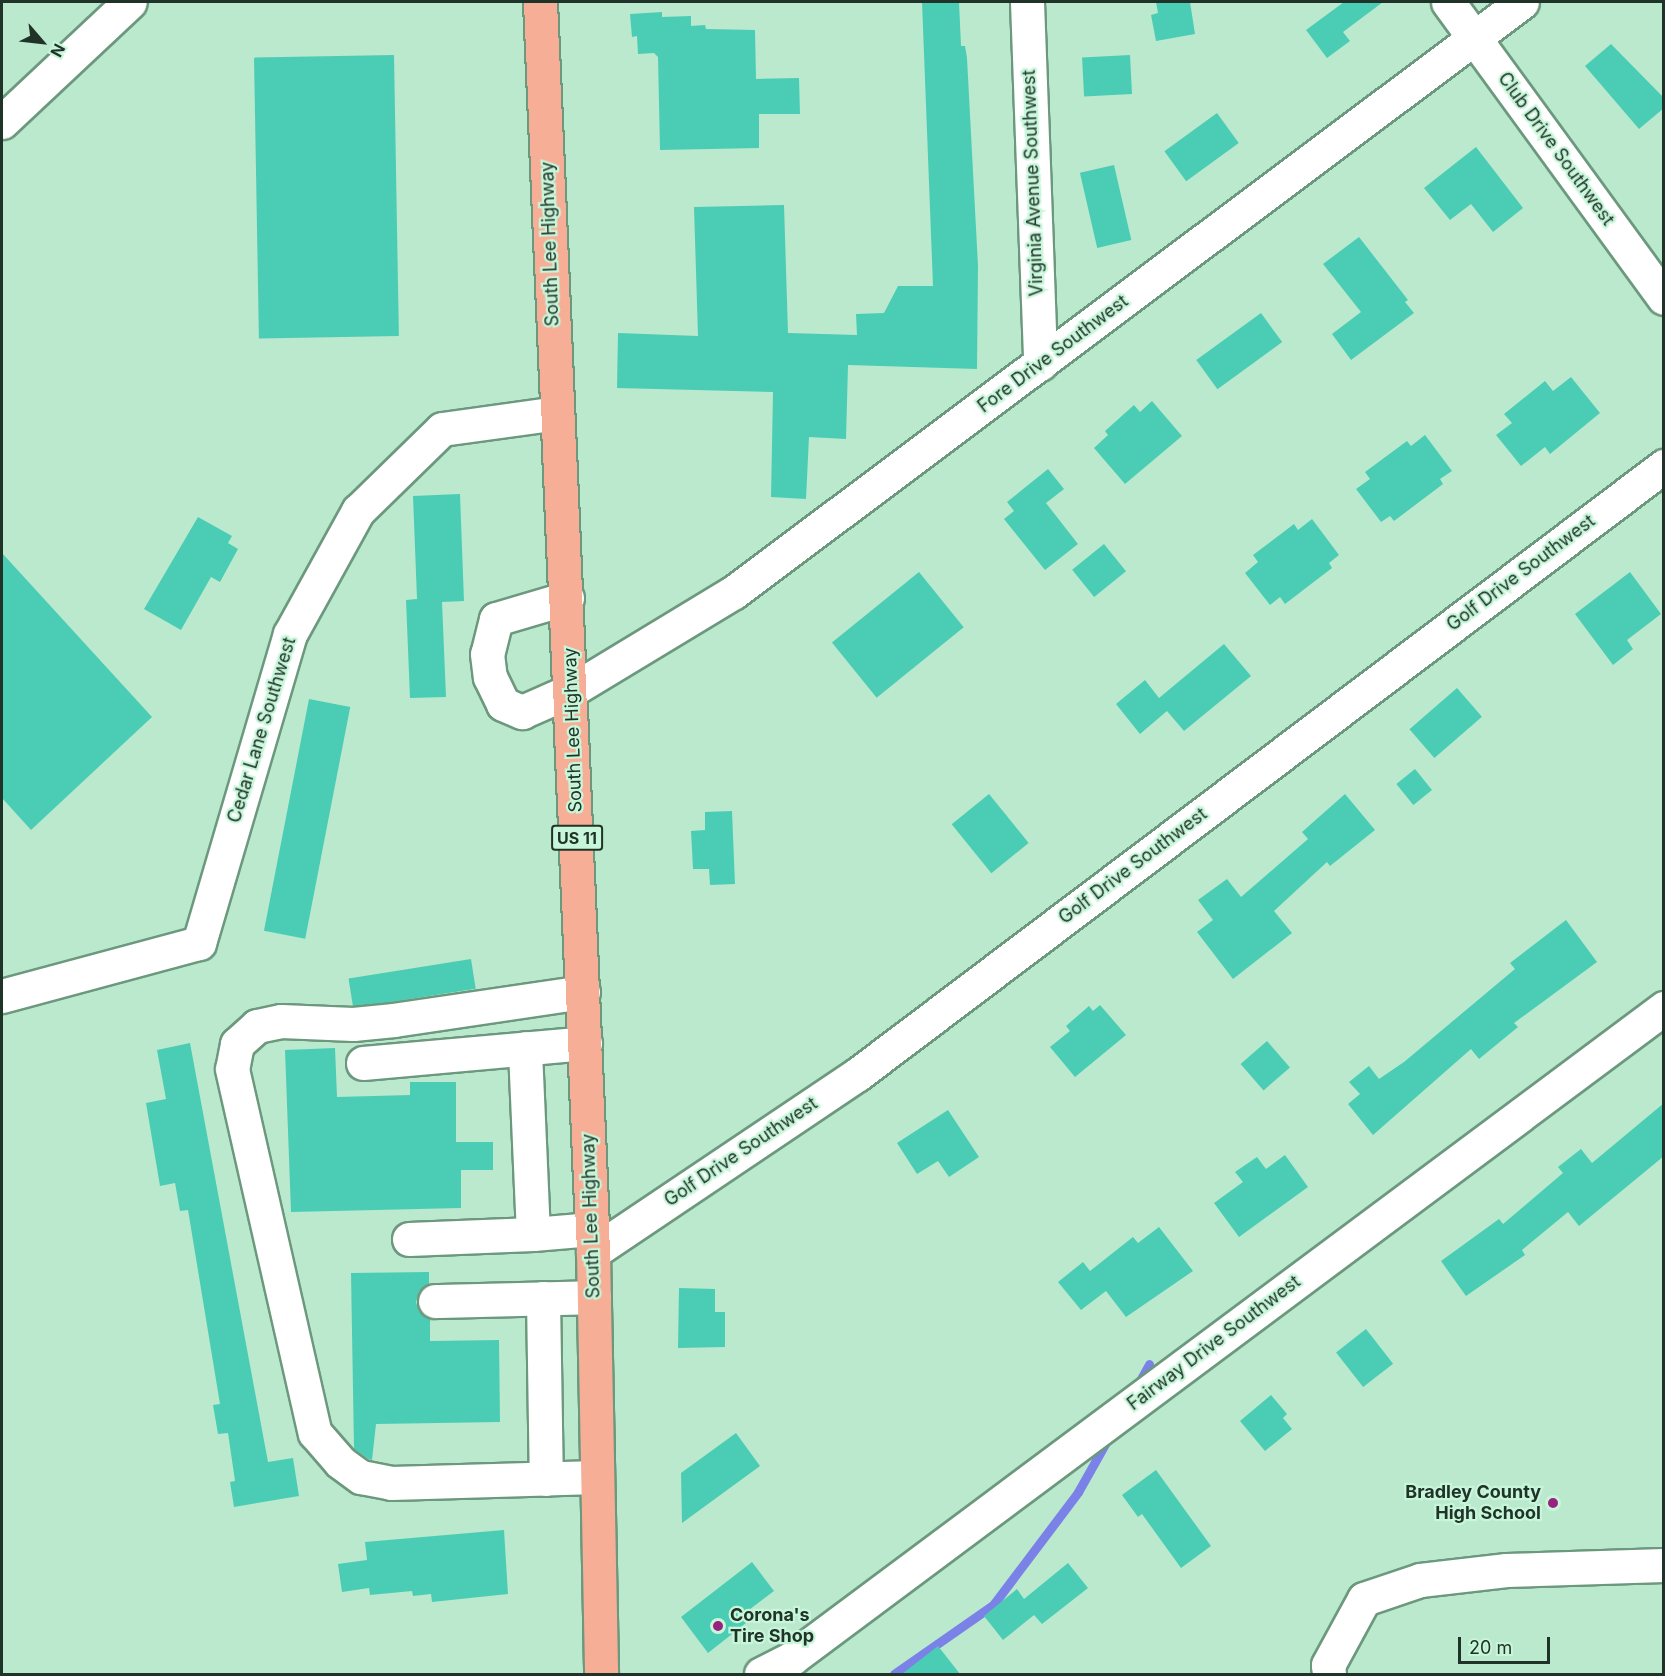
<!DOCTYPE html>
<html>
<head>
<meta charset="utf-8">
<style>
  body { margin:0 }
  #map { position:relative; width:1665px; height:1676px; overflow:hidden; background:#bae9cd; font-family:Inter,sans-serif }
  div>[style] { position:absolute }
  .stream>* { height:9px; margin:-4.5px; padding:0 4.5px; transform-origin:4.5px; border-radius:4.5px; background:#7b82e7 }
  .building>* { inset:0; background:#4bcdb5; transform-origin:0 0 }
  .roads { filter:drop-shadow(2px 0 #6c987e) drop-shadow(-2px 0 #6c987e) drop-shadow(0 2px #6c987e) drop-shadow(0 -2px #6c987e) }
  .minor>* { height:33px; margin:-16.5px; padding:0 16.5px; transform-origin:16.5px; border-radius:16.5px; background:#fff }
  .major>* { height:33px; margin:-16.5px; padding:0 16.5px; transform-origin:16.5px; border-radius:16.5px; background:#f7ae96 }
  .dots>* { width:16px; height:16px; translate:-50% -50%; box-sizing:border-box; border:3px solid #c7f6da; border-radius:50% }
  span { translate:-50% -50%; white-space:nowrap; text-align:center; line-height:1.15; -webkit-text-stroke:4.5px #c7f6da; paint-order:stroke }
  .shield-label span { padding:2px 4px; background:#c7f6da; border:2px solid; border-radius:4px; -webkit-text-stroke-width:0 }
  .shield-label { font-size:16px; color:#203328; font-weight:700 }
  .street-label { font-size:18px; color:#203328 }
  .poi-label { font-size:18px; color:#203328; font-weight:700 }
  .right { translate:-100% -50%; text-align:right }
  .left { translate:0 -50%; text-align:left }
  .frame { position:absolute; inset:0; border:3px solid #203328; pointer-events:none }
  .north { position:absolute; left:12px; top:12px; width:60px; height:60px; -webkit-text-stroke:4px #c7f6da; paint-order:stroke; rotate:118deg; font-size:16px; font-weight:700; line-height:24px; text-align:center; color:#203328 }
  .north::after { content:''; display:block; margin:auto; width:21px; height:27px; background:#203328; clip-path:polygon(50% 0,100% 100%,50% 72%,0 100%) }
  .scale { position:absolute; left:1458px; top:1637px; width:92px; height:27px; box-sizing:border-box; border:3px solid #203328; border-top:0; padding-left:8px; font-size:18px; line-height:21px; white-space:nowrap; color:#203328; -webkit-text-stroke:4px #c7f6da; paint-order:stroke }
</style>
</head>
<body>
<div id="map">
  <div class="stream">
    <div style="left:1137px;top:1386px;width:25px;rotate:-61deg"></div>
    <div style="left:894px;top:1674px;width:121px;rotate:-34.9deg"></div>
    <div style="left:993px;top:1605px;width:141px;rotate:-53deg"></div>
    <div style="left:1078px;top:1492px;width:63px;rotate:-60.6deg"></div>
  </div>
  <div class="building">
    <div style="clip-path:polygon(922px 2px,959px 2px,961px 46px,965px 46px,967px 58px,978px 266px,977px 369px,848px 365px,846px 439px,809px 437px,806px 499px,771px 497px,773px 392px,617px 388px,618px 333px,698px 336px,694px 207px,784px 205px,788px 333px,857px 335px,856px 314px,884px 313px,898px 286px,933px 286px)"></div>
    <div style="clip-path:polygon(1156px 2px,1190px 2px,1195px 34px,1156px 41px,1151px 15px,1158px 13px)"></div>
    <div style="clip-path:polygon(1344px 2px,1383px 2px,1343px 32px,1350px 41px,1327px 58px,1306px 30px)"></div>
    <div style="clip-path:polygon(662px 12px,662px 17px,691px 16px,691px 26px,705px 25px,706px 29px,755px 30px,756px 79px,799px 78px,800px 114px,759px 114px,759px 148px,660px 150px,658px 57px,654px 53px,638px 54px,637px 36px,632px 37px,630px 14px)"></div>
    <div style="clip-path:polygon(1611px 44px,1664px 98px,1664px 108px,1639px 129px,1585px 66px)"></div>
    <div style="left:394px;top:55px;width:281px;height:140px;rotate:89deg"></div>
    <div style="left:1130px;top:55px;width:39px;height:48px;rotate:87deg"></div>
    <div style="left:1217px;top:113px;width:37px;height:65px;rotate:54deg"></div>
    <div style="clip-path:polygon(1476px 147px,1523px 208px,1493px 232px,1471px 204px,1450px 220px,1424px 188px)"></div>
    <div style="left:1114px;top:165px;width:77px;height:35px;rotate:77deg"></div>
    <div style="clip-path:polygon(1359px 237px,1408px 300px,1405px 302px,1414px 313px,1351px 360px,1332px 334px,1361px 312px,1323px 264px)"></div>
    <div style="left:1261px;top:313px;width:36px;height:80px;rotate:54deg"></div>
    <div style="clip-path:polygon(1571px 377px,1600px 413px,1550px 454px,1545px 447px,1521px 466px,1496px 435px,1512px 423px,1504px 414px,1545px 381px,1553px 391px)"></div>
    <div style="clip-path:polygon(1152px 401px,1182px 436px,1125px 484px,1094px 448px,1108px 435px,1105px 431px,1134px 405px,1140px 412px)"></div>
    <div style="clip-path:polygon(1425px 435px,1452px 471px,1440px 479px,1443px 484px,1394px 521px,1390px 516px,1381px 522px,1356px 489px,1370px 479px,1365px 472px,1407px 441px,1411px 446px)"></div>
    <div style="clip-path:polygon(1048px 469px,1064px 489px,1046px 503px,1078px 544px,1045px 570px,1004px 519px,1014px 511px,1007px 502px)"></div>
    <div style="clip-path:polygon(460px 494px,464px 601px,442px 602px,446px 697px,410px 698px,406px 600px,417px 599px,413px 496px)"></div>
    <div style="clip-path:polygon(198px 517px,232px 536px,228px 543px,238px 549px,220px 582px,211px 577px,181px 630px,144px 609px)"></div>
    <div style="clip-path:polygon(1312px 519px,1339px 555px,1329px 563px,1332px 568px,1285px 604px,1280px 597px,1270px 605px,1245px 573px,1258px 562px,1253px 555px,1294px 524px,1298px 530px)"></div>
    <div style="left:1104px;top:544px;width:35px;height:41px;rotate:51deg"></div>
    <div style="clip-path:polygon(2px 553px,152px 717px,31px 830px,2px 798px)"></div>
    <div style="left:919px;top:572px;width:71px;height:112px;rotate:51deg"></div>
    <div style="clip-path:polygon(1630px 572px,1661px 614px,1627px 640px,1633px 649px,1613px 665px,1575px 614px)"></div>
    <div style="clip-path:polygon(1224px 644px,1251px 676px,1184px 731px,1167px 711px,1140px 734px,1116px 704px,1145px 680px,1159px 698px)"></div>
    <div style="left:1457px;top:688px;width:38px;height:63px;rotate:49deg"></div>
    <div style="left:309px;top:699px;width:42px;height:236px;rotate:11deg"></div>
    <div style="left:1415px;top:769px;width:27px;height:24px;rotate:51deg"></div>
    <div style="left:989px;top:794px;width:63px;height:48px;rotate:51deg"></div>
    <div style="clip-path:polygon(1345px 794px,1375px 830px,1330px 866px,1327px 862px,1274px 911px,1292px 933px,1233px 979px,1197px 932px,1213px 920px,1198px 900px,1227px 879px,1241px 897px,1308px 839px,1302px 832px)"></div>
    <div style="clip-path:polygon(732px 811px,735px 884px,710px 885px,709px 869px,693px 869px,691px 831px,705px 830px,705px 812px)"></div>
    <div style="clip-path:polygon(1566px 920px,1597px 962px,1514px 1023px,1518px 1027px,1479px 1059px,1471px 1049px,1373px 1135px,1348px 1104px,1360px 1094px,1349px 1082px,1369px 1066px,1379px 1079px,1404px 1062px,1515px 969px,1510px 963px)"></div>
    <div style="left:471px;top:959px;width:30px;height:124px;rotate:81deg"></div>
    <div style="clip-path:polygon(1100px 1005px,1126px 1035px,1075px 1077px,1050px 1047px,1070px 1031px,1066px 1026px,1089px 1006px,1093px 1011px)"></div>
    <div style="left:1267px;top:1041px;width:35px;height:35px;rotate:49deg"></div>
    <div style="clip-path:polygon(190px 1043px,268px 1462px,293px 1458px,299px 1496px,234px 1507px,230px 1482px,235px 1481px,228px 1433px,218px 1434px,213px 1405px,220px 1404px,188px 1210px,180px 1211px,175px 1183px,160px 1186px,146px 1103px,166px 1099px,157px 1050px)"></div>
    <div style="clip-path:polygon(335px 1048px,337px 1097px,410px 1095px,410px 1082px,456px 1082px,456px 1142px,493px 1142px,493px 1170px,461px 1170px,461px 1208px,291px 1212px,285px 1050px)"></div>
    <div style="clip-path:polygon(1664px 1103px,1664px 1156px,1579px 1226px,1568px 1212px,1522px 1250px,1525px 1255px,1466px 1296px,1441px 1261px,1499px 1219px,1503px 1224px,1563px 1173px,1558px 1167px,1581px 1149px,1592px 1163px)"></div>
    <div style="clip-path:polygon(948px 1110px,979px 1157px,949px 1177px,938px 1161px,917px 1174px,897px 1143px)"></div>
    <div style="clip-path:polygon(1285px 1155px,1308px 1187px,1239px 1237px,1214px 1203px,1243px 1182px,1235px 1172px,1257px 1157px,1266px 1169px)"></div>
    <div style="clip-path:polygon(1159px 1227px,1193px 1271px,1126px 1317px,1106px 1291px,1081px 1310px,1058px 1282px,1083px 1262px,1090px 1271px,1133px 1237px,1138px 1243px)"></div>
    <div style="clip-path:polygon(429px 1272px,429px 1284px,419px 1292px,416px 1302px,419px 1311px,430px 1318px,430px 1341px,499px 1340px,500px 1422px,376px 1424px,372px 1460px,369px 1459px,354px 1449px,351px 1273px)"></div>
    <div style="clip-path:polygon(679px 1288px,715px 1289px,715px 1312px,725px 1312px,725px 1347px,678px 1348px)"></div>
    <div style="left:1366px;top:1329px;width:44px;height:38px;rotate:52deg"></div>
    <div style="clip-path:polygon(1271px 1395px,1287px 1414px,1283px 1418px,1292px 1429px,1265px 1451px,1240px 1421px)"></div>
    <div style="clip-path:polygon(736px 1433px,760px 1466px,682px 1523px,681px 1473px)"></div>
    <div style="clip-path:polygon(1156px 1470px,1211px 1546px,1181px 1568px,1142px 1514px,1138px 1517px,1122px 1495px)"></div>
    <div style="clip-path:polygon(504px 1530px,508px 1594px,432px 1602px,431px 1594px,413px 1596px,412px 1591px,370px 1595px,369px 1588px,342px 1592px,338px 1564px,367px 1560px,365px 1542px)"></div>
    <div style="clip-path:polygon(752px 1562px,774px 1591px,741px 1616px,746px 1623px,708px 1653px,681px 1617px)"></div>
    <div style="clip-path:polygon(1068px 1563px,1088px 1588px,1042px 1624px,1034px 1615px,1003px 1640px,984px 1616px,1017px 1589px,1024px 1599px)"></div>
    <div style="clip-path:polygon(938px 1646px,960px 1674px,902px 1674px)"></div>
  </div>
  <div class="roads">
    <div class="minor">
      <div style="left:1027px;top:2px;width:362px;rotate:87.9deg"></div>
      <div style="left:1448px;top:2px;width:366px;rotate:53.9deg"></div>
      <div style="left:2px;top:122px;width:175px;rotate:-43.2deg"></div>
      <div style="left:567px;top:598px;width:74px;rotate:163.5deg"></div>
      <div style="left:496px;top:619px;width:36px;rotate:104deg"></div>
      <div style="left:487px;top:654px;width:23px;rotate:83deg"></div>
      <div style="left:490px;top:677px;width:30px;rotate:64deg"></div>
      <div style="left:503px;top:704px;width:21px;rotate:23deg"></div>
      <div style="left:522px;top:712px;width:55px;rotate:-23.7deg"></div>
      <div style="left:572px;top:690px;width:189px;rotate:-31.2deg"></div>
      <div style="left:734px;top:592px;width:984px;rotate:-36.82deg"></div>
      <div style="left:583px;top:992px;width:191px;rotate:171.6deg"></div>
      <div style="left:394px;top:1020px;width:41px;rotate:174.4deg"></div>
      <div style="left:353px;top:1024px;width:72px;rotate:-177.6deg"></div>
      <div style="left:281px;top:1021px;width:25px;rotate:168deg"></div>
      <div style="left:257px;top:1026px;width:27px;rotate:138deg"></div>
      <div style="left:237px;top:1044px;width:25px;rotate:101deg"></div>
      <div style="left:232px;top:1069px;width:373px;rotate:77.2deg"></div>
      <div style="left:315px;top:1433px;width:38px;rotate:49deg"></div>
      <div style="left:340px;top:1462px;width:26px;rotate:36deg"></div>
      <div style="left:361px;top:1477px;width:31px;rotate:11deg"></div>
      <div style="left:391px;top:1483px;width:206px;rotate:-1.7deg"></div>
      <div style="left:2px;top:996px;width:204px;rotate:-15.1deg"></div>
      <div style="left:199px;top:943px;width:322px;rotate:-73.6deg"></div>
      <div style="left:290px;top:634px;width:141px;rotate:-61.1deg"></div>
      <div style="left:358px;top:511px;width:117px;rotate:-44.3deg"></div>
      <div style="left:442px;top:429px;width:116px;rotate:-7.9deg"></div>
      <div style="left:363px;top:1063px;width:223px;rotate:-5.1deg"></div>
      <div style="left:533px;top:1234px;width:59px;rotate:-4.8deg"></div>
      <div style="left:409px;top:1239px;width:124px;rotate:-2.3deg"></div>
      <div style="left:533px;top:1234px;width:186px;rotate:-92.5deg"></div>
      <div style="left:593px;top:1252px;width:319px;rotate:-33.9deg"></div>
      <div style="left:858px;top:1074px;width:1010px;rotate:-37.03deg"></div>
      <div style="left:543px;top:1298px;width:181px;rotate:89.1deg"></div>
      <div style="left:435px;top:1301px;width:159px;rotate:-1.4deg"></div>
      <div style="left:761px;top:1674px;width:35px;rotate:-27deg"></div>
      <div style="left:792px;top:1658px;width:1088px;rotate:-36.7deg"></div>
      <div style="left:1329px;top:1674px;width:9px;rotate:-96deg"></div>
      <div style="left:1328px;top:1665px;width:75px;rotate:-61.4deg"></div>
      <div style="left:1364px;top:1599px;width:59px;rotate:-18.7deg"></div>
      <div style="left:1420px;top:1580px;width:87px;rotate:-6.6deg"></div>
      <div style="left:1506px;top:1570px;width:158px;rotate:-1.8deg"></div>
    </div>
    <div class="major">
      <div style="left:540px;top:2px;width:1251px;rotate:87.57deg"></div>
      <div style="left:593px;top:1252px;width:422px;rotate:88.9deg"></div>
    </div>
  </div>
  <div class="dots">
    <div style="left:1553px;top:1503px;background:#98227e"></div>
    <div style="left:718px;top:1626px;background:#98227e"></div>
  </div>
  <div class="shield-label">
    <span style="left:577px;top:838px">US 11</span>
  </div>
  <div class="street-label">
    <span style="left:1556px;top:149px;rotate:54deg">Club Drive Southwest</span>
    <span style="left:1033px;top:183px;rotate:-92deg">Virginia Avenue Southwest</span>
    <span style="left:550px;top:244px;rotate:-92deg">South Lee Highway</span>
    <span style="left:1053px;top:354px;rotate:-37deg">Fore Drive Southwest</span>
    <span style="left:1521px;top:573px;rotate:-37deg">Golf Drive Southwest</span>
    <span style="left:262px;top:730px;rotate:-73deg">Cedar Lane Southwest</span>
    <span style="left:573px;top:730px;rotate:-92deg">South Lee Highway</span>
    <span style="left:1133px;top:866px;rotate:-37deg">Golf Drive Southwest</span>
    <span style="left:741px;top:1152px;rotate:-34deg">Golf Drive Southwest</span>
    <span style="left:591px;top:1216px;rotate:-92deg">South Lee Highway</span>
    <span style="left:1214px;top:1343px;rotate:-37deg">Fairway Drive Southwest</span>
  </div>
  <div class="poi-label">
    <span class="right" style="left:1541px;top:1503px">Bradley County<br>High School</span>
    <span class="left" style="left:730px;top:1626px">Corona's<br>Tire Shop</span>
  </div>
  <div class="frame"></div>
  <div class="north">N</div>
  <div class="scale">20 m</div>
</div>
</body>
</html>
